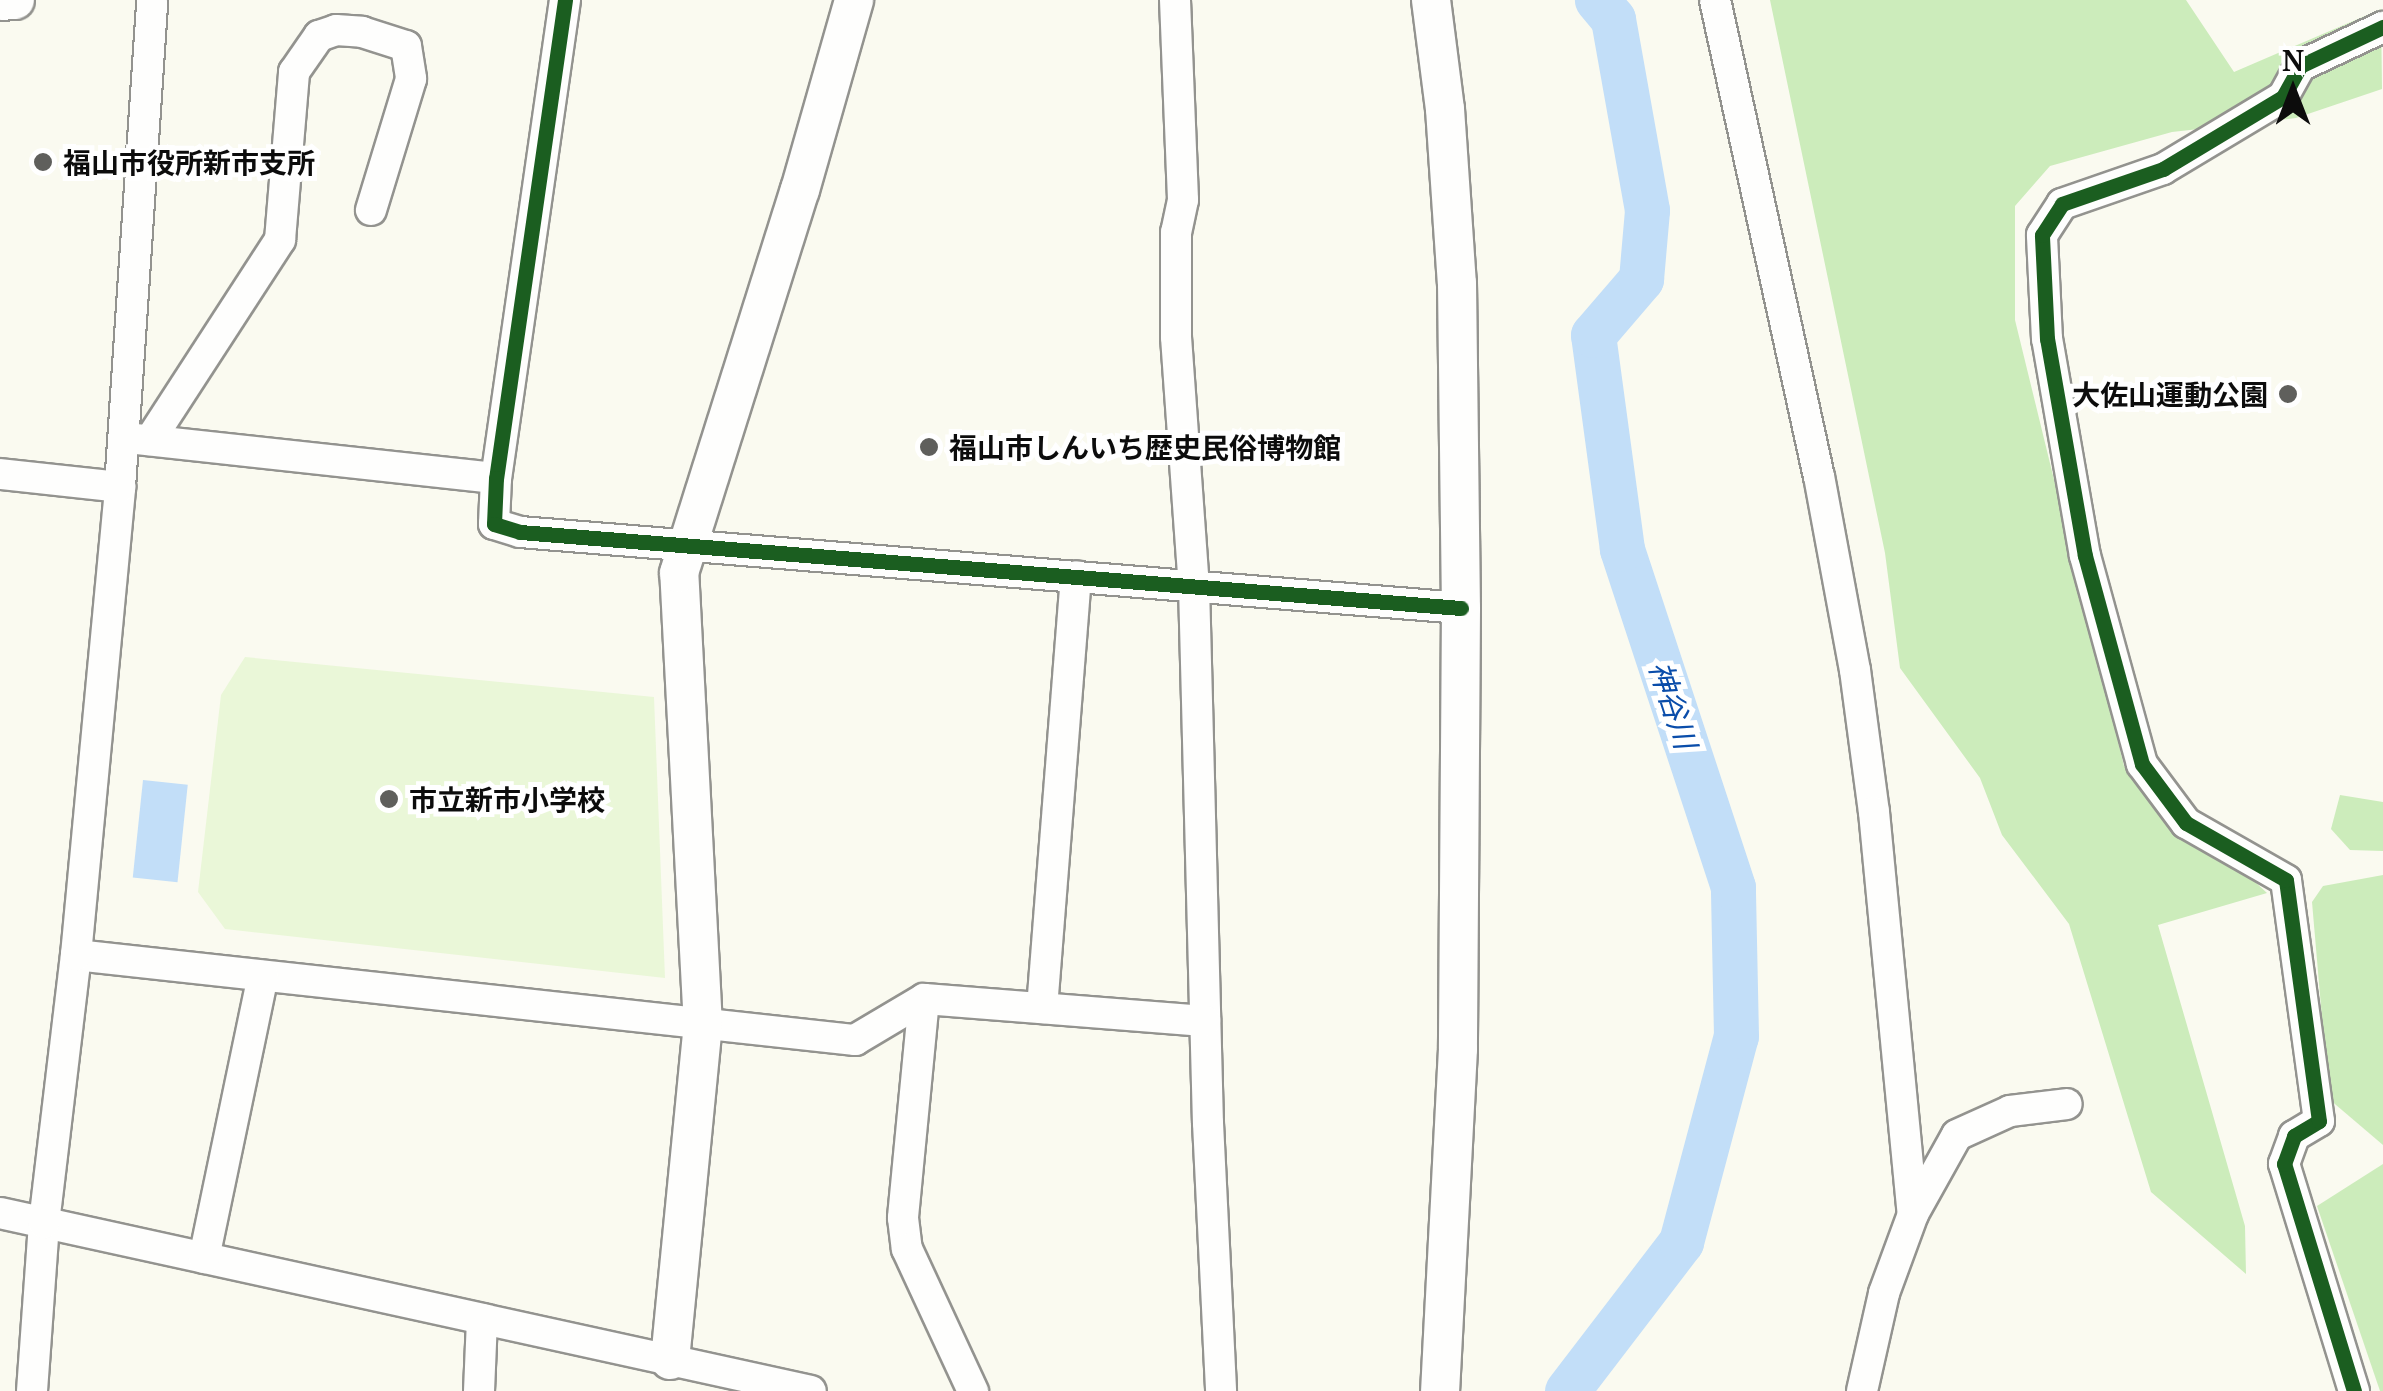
<!DOCTYPE html>
<html>
<head>
<meta charset="utf-8">
<style>
  body { margin:0 }
  #map { position:relative; width:2383px; height:1391px; overflow:hidden; background:#fafaf0; font-family:"Noto Serif","Noto Sans JP",serif }
  div>[style] { position:absolute }
  .forest>* { inset:0; background:#ccecbb }
  .pitch>* { inset:0; background:#eaf7d8 }
  .water>* { inset:0; background:#c2def8; transform-origin:0 0 }
  .river>* { height:45px; margin:-22.5px; padding:0 22.5px; transform-origin:22.5px; border-radius:22.5px; background:#c2def8 }
  .roads { filter:drop-shadow(2px 0 #93938f) drop-shadow(-2px 0 #93938f) drop-shadow(0 2px #93938f) drop-shadow(0 -2px #93938f) }
  .minor>* { height:30px; margin:-15px; padding:0 15px; transform-origin:15px; border-radius:15px; background:#fefefd }
  .tertiary>* { height:38px; margin:-19px; padding:0 19px; transform-origin:19px; border-radius:19px; background:#fefefd }
  .cycleway>* { height:15px; margin:-7.5px; padding:0 7.5px; transform-origin:7.5px; border-radius:7.5px; background:#1b5e20 }
  .dots>* { width:28px; height:28px; translate:-50% -50%; box-sizing:border-box; border:5px solid #fff; border-radius:50% }
  span { translate:-50% -50%; white-space:nowrap; text-align:center; line-height:1.15; -webkit-text-stroke:10px #fff; paint-order:stroke }
  .poi-label { font-size:28px; color:#0c0c0c; font-weight:700 }
  .left { translate:0 -50%; text-align:left }
  .right { translate:-100% -50%; text-align:right }
  .water-label { font-size:30px; color:#0a4daa; font-style:italic }
  .north { position:absolute; left:2243px; top:40px; width:100px; height:100px; -webkit-text-stroke:8px #fff; paint-order:stroke; rotate:0deg; font-size:28px; font-weight:700; line-height:40px; text-align:center; color:#0c0c0c }
  .north::after { content:''; display:block; margin:auto; width:35px; height:45px; background:#0c0c0c; clip-path:polygon(50% 0,100% 100%,50% 72%,0 100%) }
</style>
</head>
<body>
<div id="map">
  <div class="forest">
    <div style="clip-path:polygon(1770px 0,2186px 0,2234px 72px,2381px 9px,2382px 89px,2296px 118px,2172px 132px,2050px 166px,2015px 206px,2015px 320px,2124px 766px,2168px 826px,2236px 864px,2267px 893px,2158px 925px,2245px 1226px,2246px 1274px,2151px 1192px,2069px 924px,2002px 835px,1980px 778px,1900px 668px,1885px 553px)"></div>
    <div style="clip-path:polygon(2340px 795px,2383px 802px,2383px 851px,2350px 850px,2331px 829px)"></div>
    <div style="clip-path:polygon(2383px 875px,2383px 1145px,2329px 1099px,2312px 902px,2323px 886px)"></div>
    <div style="clip-path:polygon(2383px 1164px,2383px 1391px,2380px 1391px,2317px 1206px)"></div>
  </div>
  <div class="pitch">
    <div style="clip-path:polygon(245px 657px,654px 697px,665px 978px,225px 929px,198px 892px,221px 695px)"></div>
  </div>
  <div class="water">
    <div style="left:143px;top:780px;width:45px;height:98px;rotate:6deg"></div>
  </div>
  <div class="river">
    <div style="left:1567px;top:1391px;width:188px;rotate:-52.6deg"></div>
    <div style="left:1681px;top:1242px;width:213px;rotate:-75.1deg"></div>
    <div style="left:1736px;top:1036px;width:149px;rotate:-91.2deg"></div>
    <div style="left:1733px;top:887px;width:356px;rotate:-108.2deg"></div>
    <div style="left:1622px;top:549px;width:216px;rotate:-97.7deg"></div>
    <div style="left:1593px;top:335px;width:74px;rotate:-49.4deg"></div>
    <div style="left:1641px;top:279px;width:69px;rotate:-85deg"></div>
    <div style="left:1647px;top:210px;width:194px;rotate:-100.1deg"></div>
    <div style="left:1613px;top:19px;width:25px;rotate:-130deg"></div>
  </div>
  <div class="roads">
    <div class="minor">
      <div style="left:565px;top:0;width:483px;rotate:98.2deg"></div>
      <div style="left:496px;top:478px;width:46px;rotate:92.5deg"></div>
      <div style="left:494px;top:524px;width:27px;rotate:17deg"></div>
      <div style="left:520px;top:532px;width:944px;rotate:4.62deg"></div>
      <div style="left:1175px;top:0;width:200px;rotate:87.7deg"></div>
      <div style="left:1183px;top:200px;width:33px;rotate:102deg"></div>
      <div style="left:1176px;top:232px;width:105px;rotate:90deg"></div>
      <div style="left:1176px;top:337px;width:250px;rotate:85.9deg"></div>
      <div style="left:1194px;top:586px;width:537px;rotate:88.51deg"></div>
      <div style="left:1208px;top:1123px;width:268px;rotate:87.2deg"></div>
      <div style="left:1715px;top:0;width:487px;rotate:77.7deg"></div>
      <div style="left:1819px;top:476px;width:197px;rotate:79.5deg"></div>
      <div style="left:1855px;top:670px;width:143px;rotate:82.4deg"></div>
      <div style="left:1874px;top:812px;width:404px;rotate:84.5deg"></div>
      <div style="left:136px;top:439px;width:362px;rotate:6.2deg"></div>
      <div style="left:150px;top:440px;width:239px;rotate:-57deg"></div>
      <div style="left:280px;top:240px;width:169px;rotate:-85.2deg"></div>
      <div style="left:294px;top:72px;width:44px;rotate:-55.2deg"></div>
      <div style="left:319px;top:36px;width:18px;rotate:-19deg"></div>
      <div style="left:336px;top:30px;width:26px;rotate:4deg"></div>
      <div style="left:362px;top:32px;width:46px;rotate:17.7deg"></div>
      <div style="left:406px;top:46px;width:33px;rotate:81deg"></div>
      <div style="left:411px;top:79px;width:137px;rotate:107deg"></div>
      <div style="left:0;top:474px;width:121px;rotate:6.2deg"></div>
      <div style="left:76px;top:955px;width:784px;rotate:6.23deg"></div>
      <div style="left:855px;top:1040px;width:80px;rotate:-30.7deg"></div>
      <div style="left:924px;top:999px;width:282px;rotate:4.5deg"></div>
      <div style="left:924px;top:999px;width:220px;rotate:95.5deg"></div>
      <div style="left:903px;top:1218px;width:31px;rotate:83deg"></div>
      <div style="left:907px;top:1249px;width:157px;rotate:65.1deg"></div>
      <div style="left:1042px;top:1008px;width:433px;rotate:-85.5deg"></div>
      <div style="left:0;top:1213px;width:830px;rotate:12.38deg"></div>
      <div style="left:204px;top:1258px;width:288px;rotate:-78.2deg"></div>
      <div style="left:32px;top:1391px;width:168px;rotate:-85.9deg"></div>
      <div style="left:44px;top:1223px;width:270px;rotate:-83.2deg"></div>
      <div style="left:76px;top:955px;width:470px;rotate:-84.6deg"></div>
      <div style="left:120px;top:487px;width:488px;rotate:-86.2deg"></div>
      <div style="left:479px;top:1391px;width:72px;rotate:-87.6deg"></div>
      <div style="left:1862px;top:1391px;width:100px;rotate:-77.3deg"></div>
      <div style="left:1884px;top:1293px;width:84px;rotate:-69.8deg"></div>
      <div style="left:1913px;top:1214px;width:90px;rotate:-60.9deg"></div>
      <div style="left:1957px;top:1135px;width:58px;rotate:-24.4deg"></div>
      <div style="left:2010px;top:1111px;width:57px;rotate:-7deg"></div>
      <div style="left:2354px;top:1391px;width:238px;rotate:-107.1deg"></div>
      <div style="left:2284px;top:1164px;width:30px;rotate:-70deg"></div>
      <div style="left:2294px;top:1136px;width:29px;rotate:-31deg"></div>
      <div style="left:2319px;top:1121px;width:243px;rotate:-97.8deg"></div>
      <div style="left:2286px;top:880px;width:115px;rotate:-150.3deg"></div>
      <div style="left:2186px;top:823px;width:74px;rotate:-126.7deg"></div>
      <div style="left:2142px;top:764px;width:216px;rotate:-105.3deg"></div>
      <div style="left:2085px;top:556px;width:220px;rotate:-99.9deg"></div>
      <div style="left:2047px;top:339px;width:104px;rotate:-92.8deg"></div>
      <div style="left:2042px;top:235px;width:37px;rotate:-57deg"></div>
      <div style="left:2062px;top:204px;width:107px;rotate:-19.1deg"></div>
      <div style="left:2163px;top:169px;width:140px;rotate:-31deg"></div>
      <div style="left:2283px;top:97px;width:35px;rotate:-61deg"></div>
      <div style="left:2300px;top:66px;width:92px;rotate:-25.2deg"></div>
    </div>
    <div class="tertiary">
      <div style="left:1431px;top:0;width:110px;rotate:82.7deg"></div>
      <div style="left:1445px;top:109px;width:174px;rotate:86.1deg"></div>
      <div style="left:1457px;top:283px;width:325px;rotate:89.3deg"></div>
      <div style="left:1461px;top:608px;width:441px;rotate:90.4deg"></div>
      <div style="left:1458px;top:1049px;width:342px;rotate:93deg"></div>
      <div style="left:0;top:1px;width:15px;rotate:-4deg"></div>
      <div style="left:670px;top:1360px;width:336px;rotate:-84.4deg"></div>
      <div style="left:703px;top:1026px;width:454px;rotate:-93deg"></div>
      <div style="left:679px;top:573px;width:402px;rotate:-72.5deg"></div>
      <div style="left:800px;top:190px;width:198px;rotate:-74.1deg"></div>
    </div>
  </div>
  <div class="cycleway">
    <div style="left:565px;top:0;width:483px;rotate:98.2deg"></div>
    <div style="left:496px;top:478px;width:46px;rotate:92.5deg"></div>
    <div style="left:494px;top:524px;width:27px;rotate:17deg"></div>
    <div style="left:520px;top:532px;width:944px;rotate:4.62deg"></div>
    <div style="left:2354px;top:1391px;width:238px;rotate:-107.1deg"></div>
    <div style="left:2284px;top:1164px;width:30px;rotate:-70deg"></div>
    <div style="left:2294px;top:1136px;width:29px;rotate:-31deg"></div>
    <div style="left:2319px;top:1121px;width:243px;rotate:-97.8deg"></div>
    <div style="left:2286px;top:880px;width:115px;rotate:-150.3deg"></div>
    <div style="left:2186px;top:823px;width:74px;rotate:-126.7deg"></div>
    <div style="left:2142px;top:764px;width:216px;rotate:-105.3deg"></div>
    <div style="left:2085px;top:556px;width:220px;rotate:-99.9deg"></div>
    <div style="left:2047px;top:339px;width:104px;rotate:-92.8deg"></div>
    <div style="left:2042px;top:235px;width:37px;rotate:-57deg"></div>
    <div style="left:2062px;top:204px;width:107px;rotate:-19.1deg"></div>
    <div style="left:2163px;top:169px;width:140px;rotate:-31deg"></div>
    <div style="left:2283px;top:97px;width:35px;rotate:-61deg"></div>
    <div style="left:2300px;top:66px;width:92px;rotate:-25.2deg"></div>
  </div>
  <div class="dots">
    <div style="left:43px;top:162px;background:#5f5f5c"></div>
    <div style="left:2288px;top:394px;background:#5f5f5c"></div>
    <div style="left:929px;top:447px;background:#5f5f5c"></div>
    <div style="left:389px;top:799px;background:#5f5f5c"></div>
  </div>
  <div class="poi-label">
    <span class="left" style="left:63px;top:162px">福山市役所新市支所</span>
    <span class="right" style="left:2268px;top:394px">大佐山運動公園</span>
    <span class="left" style="left:949px;top:447px">福山市しんいち歴史民俗博物館</span>
    <span class="left" style="left:409px;top:799px">市立新市小学校</span>
  </div>
  <div class="water-label">
    <span style="left:1673px;top:705px;rotate:72deg">神谷川</span>
  </div>
  <div class="north">N</div>
</div>
</body>
</html>
